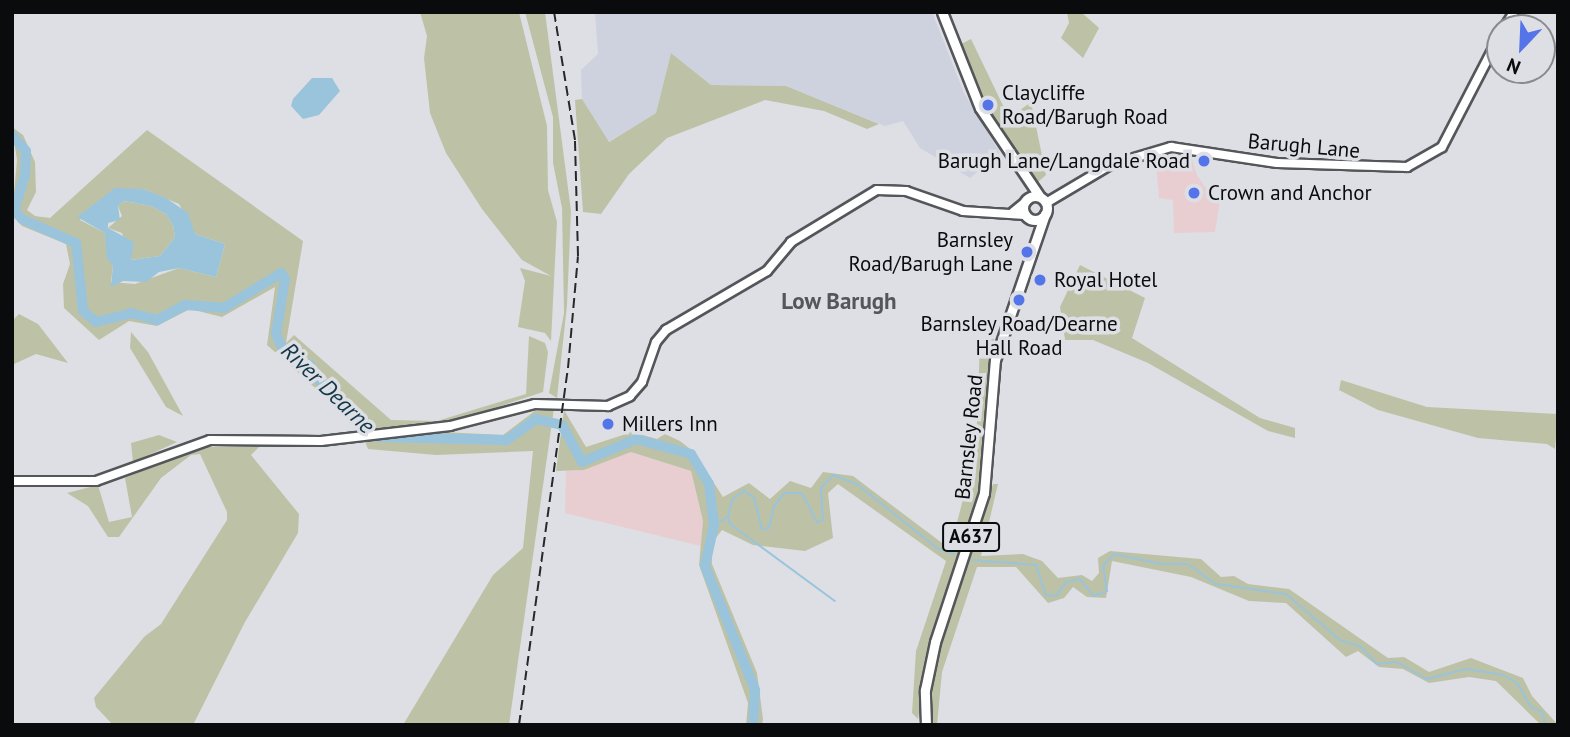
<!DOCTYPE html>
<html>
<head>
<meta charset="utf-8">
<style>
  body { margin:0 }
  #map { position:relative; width:1570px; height:737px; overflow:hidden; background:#dddfe4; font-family:"PT Sans",sans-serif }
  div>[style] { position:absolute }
  .commercial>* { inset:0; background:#e8ced0 }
  .built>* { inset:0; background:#cdd2de }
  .green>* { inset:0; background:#bdc2a6 }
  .water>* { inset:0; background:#99c4db }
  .stream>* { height:2px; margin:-1px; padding:0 1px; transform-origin:1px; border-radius:1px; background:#99c4db }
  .river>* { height:10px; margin:-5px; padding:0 5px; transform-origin:5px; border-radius:5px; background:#99c4db }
  .roads { filter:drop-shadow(2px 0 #54565a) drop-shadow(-2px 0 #54565a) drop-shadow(0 2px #54565a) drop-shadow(0 -2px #54565a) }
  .major>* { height:8px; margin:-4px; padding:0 4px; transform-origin:4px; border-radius:4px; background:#fff }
  .highway>* { height:9px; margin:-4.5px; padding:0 4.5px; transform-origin:4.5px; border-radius:4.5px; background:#fff }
  .highway>.ring { margin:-4.5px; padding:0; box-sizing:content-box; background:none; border:9px solid #fff; border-radius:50% }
  .rail>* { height:2px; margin-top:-1px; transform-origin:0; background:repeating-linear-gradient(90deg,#27282a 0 10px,transparent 0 15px) }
  .dots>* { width:19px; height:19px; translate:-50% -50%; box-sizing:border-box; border:4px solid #dddfe4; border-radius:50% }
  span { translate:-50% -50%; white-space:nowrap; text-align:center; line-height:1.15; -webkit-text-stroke:7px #dddfe4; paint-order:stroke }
  .shield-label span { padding:2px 5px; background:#dddfe4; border:2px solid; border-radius:5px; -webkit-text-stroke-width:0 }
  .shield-label { font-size:19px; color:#0a0b0d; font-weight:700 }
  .poi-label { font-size:21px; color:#0a0b0d }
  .left { translate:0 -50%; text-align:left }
  .right { translate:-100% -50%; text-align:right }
  .street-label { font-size:21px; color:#0a0b0d }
  .neighbourhood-label { font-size:23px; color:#54565b; font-weight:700 }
  .water-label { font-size:23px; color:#123749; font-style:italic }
  .frame { position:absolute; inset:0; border:14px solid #0a0b0d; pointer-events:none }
  .north { position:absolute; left:1486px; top:14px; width:70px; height:70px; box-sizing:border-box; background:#dddfe4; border:2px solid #898a8e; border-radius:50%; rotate:203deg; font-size:19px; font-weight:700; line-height:28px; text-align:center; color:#0a0b0d }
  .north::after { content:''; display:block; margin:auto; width:24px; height:32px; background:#5474e9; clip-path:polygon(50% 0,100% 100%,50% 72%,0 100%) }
</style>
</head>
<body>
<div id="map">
  <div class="commercial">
    <div style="clip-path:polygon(1173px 152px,1190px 154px,1197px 175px,1214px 200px,1220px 200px,1215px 232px,1174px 233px,1173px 200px,1159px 198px,1155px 154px)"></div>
    <div style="clip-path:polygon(631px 452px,691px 471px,703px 521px,701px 546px,565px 513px,566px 471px,584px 470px)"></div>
  </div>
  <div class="built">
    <div style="clip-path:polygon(595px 12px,932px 12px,964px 93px,1000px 153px,970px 178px,920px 148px,903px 121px,885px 126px,786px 86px,711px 85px,671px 53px,656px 113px,608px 142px,582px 99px,581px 70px,598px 54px)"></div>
  </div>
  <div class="green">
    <div style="clip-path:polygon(519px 12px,547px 126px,548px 190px,557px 222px,551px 341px,545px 333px,518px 327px,525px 281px,520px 268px,551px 276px,522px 260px,482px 209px,446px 153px,430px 113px,424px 58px,427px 36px,420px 12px)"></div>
    <div style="clip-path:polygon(525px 12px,545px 12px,571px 211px,567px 305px,557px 398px,549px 393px,564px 313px,562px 208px,553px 163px,553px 117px)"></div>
    <div style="clip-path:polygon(1067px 12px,1081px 12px,1099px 28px,1083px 58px,1061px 38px,1069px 23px)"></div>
    <div style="clip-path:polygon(971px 39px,1009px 118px,1031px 102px,1046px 175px,1038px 182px,995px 127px,982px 103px,959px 45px)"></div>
    <div style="clip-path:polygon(671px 53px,711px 85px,786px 86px,879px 124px,867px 129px,824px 111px,765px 100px,667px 138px,629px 174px,601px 214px,583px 212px,575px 100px,582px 99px,609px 142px,656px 113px)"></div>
    <div style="clip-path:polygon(evenodd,12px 127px,23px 135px,35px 162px,36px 192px,27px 210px,35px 216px,50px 218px,147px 130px,303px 241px,286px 343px,294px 335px,391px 420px,437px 421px,526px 394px,529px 336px,545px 343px,548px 352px,543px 392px,452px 422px,383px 429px,503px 435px,536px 410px,554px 408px,509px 725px,403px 725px,493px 575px,523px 548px,533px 451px,436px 455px,368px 449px,359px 427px,267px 345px,275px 287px,222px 317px,190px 309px,157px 326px,129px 321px,99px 340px,64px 308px,63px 284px,70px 264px,66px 244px,22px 226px,12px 215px,17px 160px,12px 127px,143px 189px,179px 204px,195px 234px,225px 244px,216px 277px,179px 268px,135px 284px,111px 282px,113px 265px,105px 233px,80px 220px,83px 213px,143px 189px)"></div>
    <div style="clip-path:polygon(124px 201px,151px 206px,166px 214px,173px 225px,175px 237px,160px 256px,130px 260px,122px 233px,108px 228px,122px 216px,118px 206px)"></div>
    <div style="clip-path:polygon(1080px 265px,1145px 298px,1132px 338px,1260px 418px,1295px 428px,1295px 438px,1268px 431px,1148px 363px,1093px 340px,1065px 340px,1060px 307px)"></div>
    <div style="clip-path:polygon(19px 314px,38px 324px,68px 363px,36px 354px,12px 365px,12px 321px)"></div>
    <div style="clip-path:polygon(131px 332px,148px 352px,183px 416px,166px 407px,130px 348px)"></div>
    <div style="clip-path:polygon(994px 339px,977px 501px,930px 644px,918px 719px,912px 713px,916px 651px,946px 561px,838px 484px,828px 493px,833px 538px,805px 551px,753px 545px,722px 530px,711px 544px,712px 564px,757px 673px,763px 719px,762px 725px,746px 725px,748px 703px,699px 565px,703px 521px,691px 471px,631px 452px,584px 470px,556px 471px,564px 410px,586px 447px,632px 432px,657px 439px,665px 434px,680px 441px,694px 452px,723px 497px,749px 483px,770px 499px,790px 481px,811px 488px,823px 472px,853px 476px,950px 549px,976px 450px,980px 341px)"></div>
    <div style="clip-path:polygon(1341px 380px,1427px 407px,1558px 414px,1555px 449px,1547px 444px,1478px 438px,1378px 410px,1339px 390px)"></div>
    <div style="clip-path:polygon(159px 435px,177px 442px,133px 462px,131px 443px)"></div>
    <div style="clip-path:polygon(198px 447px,259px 447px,251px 455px,299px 514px,298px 533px,245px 622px,193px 725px,113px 725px,96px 707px,94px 698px,144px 637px,161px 624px,227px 520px,227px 512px,200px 454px,191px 455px,161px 478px,119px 537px,108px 537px,88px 506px,67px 493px,98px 485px,109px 522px,132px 517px,125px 478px)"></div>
    <div style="clip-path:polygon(993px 484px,998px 484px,981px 556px,1023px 554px,1042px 561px,1058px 578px,1082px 575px,1092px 581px,1099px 573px,1098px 558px,1110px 551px,1201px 559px,1221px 577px,1234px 576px,1248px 584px,1289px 589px,1388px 658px,1404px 657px,1429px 672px,1471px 658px,1523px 678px,1532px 696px,1558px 725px,1541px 725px,1496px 681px,1469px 677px,1429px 683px,1403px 669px,1379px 667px,1358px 651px,1346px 657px,1286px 603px,1249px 601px,1191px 577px,1112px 561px,1106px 598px,1087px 597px,1073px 587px,1064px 598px,1048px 603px,1016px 567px,977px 567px,942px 672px,937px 725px,932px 725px,932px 665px)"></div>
  </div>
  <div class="water">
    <div style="clip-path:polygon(312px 78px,332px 78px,340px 91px,319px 115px,303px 119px,291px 106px,293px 99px)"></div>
    <div style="clip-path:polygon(evenodd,115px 188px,143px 189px,166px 198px,188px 213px,195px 234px,225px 244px,216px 277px,179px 268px,159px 272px,146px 282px,123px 281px,111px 287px,113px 265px,107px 259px,105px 233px,77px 217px,115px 188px,124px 201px,151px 206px,166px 214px,173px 225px,175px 237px,160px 256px,131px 260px,134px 242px,108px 228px,108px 223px,120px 220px,118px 206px,124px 201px)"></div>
  </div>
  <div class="stream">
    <div style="left:728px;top:517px;width:7px;rotate:74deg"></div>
    <div style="left:730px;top:524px;width:130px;rotate:36.3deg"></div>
    <div style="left:714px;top:525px;width:16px;rotate:-30deg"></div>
    <div style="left:728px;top:517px;width:18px;rotate:-77deg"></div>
    <div style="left:732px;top:499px;width:14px;rotate:-34deg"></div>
    <div style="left:744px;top:491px;width:12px;rotate:35deg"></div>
    <div style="left:754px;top:498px;width:32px;rotate:76deg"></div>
    <div style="left:762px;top:529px;width:7px;rotate:-8deg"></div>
    <div style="left:769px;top:528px;width:23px;rotate:-77deg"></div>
    <div style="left:774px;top:506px;width:17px;rotate:-50deg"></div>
    <div style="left:785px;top:493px;width:17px"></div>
    <div style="left:802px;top:493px;width:33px;rotate:63deg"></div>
    <div style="left:817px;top:522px;width:6px;rotate:-18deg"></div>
    <div style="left:823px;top:520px;width:32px;rotate:-94deg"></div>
    <div style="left:821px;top:488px;width:18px;rotate:-47deg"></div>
    <div style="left:833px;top:475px;width:26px;rotate:21deg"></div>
    <div style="left:857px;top:484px;width:102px;rotate:38.7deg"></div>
    <div style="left:937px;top:548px;width:18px;rotate:19deg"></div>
    <div style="left:973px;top:560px;width:63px;rotate:4.5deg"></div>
    <div style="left:1036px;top:565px;width:32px;rotate:72deg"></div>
    <div style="left:1046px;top:595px;width:10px;rotate:6deg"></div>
    <div style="left:1056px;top:596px;width:17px;rotate:-54deg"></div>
    <div style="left:1066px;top:582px;width:14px;rotate:-12deg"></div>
    <div style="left:1080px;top:579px;width:22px;rotate:51deg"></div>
    <div style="left:1094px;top:596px;width:14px;rotate:-21deg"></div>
    <div style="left:1107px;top:591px;width:25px;rotate:-99deg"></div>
    <div style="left:1103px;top:566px;width:16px;rotate:-47deg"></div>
    <div style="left:1114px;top:554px;width:48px;rotate:12deg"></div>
    <div style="left:1161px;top:564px;width:27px"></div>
    <div style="left:1188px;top:564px;width:34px;rotate:36deg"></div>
    <div style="left:1216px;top:584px;width:71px;rotate:8.1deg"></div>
    <div style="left:1286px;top:594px;width:71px;rotate:40.4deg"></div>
    <div style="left:1340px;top:640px;width:21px;rotate:17deg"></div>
    <div style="left:1360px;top:646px;width:25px;rotate:47deg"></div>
    <div style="left:1377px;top:664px;width:20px;rotate:-6deg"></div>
    <div style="left:1397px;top:662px;width:34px;rotate:30deg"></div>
    <div style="left:1427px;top:679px;width:40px;rotate:-14.4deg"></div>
    <div style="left:1466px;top:669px;width:37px;rotate:9deg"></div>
    <div style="left:1503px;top:675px;width:16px;rotate:30deg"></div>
    <div style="left:1517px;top:683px;width:28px;rotate:60deg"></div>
    <div style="left:1531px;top:707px;width:12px;rotate:24deg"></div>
    <div style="left:1542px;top:712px;width:14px;rotate:73deg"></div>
  </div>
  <div class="river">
    <div style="left:12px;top:135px;width:21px;rotate:49deg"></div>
    <div style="left:26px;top:151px;width:24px;rotate:92deg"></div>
    <div style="left:25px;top:175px;width:37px;rotate:107deg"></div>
    <div style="left:14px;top:210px;width:12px;rotate:48deg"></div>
    <div style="left:22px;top:219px;width:59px;rotate:24deg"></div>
    <div style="left:76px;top:243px;width:68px;rotate:84.1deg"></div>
    <div style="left:83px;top:311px;width:17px;rotate:40deg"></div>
    <div style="left:96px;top:322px;width:36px;rotate:-14deg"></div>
    <div style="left:131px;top:313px;width:27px;rotate:15deg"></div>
    <div style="left:157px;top:320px;width:32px;rotate:-28deg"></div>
    <div style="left:185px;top:305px;width:39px;rotate:4deg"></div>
    <div style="left:224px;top:308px;width:67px;rotate:-31.6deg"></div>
    <div style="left:281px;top:273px;width:7px;rotate:56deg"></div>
    <div style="left:285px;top:279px;width:56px;rotate:99.3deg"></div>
    <div style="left:276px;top:334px;width:17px;rotate:66deg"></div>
    <div style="left:283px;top:350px;width:31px;rotate:29deg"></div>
    <div style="left:310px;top:365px;width:26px;rotate:58deg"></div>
    <div style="left:324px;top:387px;width:74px;rotate:42.3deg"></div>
    <div style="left:379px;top:437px;width:128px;rotate:1.3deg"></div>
    <div style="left:507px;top:440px;width:36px;rotate:-36deg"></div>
    <div style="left:536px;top:419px;width:27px;rotate:13deg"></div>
    <div style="left:562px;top:425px;width:42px;rotate:61.6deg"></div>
    <div style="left:582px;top:462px;width:59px;rotate:-23.1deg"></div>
    <div style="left:636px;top:439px;width:57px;rotate:15.3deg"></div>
    <div style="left:691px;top:454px;width:35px;rotate:59deg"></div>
    <div style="left:709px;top:484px;width:41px;rotate:83deg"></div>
    <div style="left:714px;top:525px;width:42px;rotate:102.4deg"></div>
    <div style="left:705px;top:566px;width:134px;rotate:68deg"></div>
    <div style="left:755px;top:690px;width:35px;rotate:93deg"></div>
  </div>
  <div class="roads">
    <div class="major">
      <div style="left:1504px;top:28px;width:19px;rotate:-58deg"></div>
      <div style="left:1046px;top:203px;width:74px;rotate:-30.7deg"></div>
      <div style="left:1110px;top:165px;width:64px;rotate:-16.4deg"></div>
      <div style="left:1171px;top:147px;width:107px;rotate:8.6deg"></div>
      <div style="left:1277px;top:163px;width:130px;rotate:1.8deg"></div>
      <div style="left:1407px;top:167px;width:40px;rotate:-29.7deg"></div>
      <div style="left:1442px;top:147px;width:126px;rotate:-62.6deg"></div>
      <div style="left:1013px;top:212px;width:13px;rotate:-39deg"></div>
      <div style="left:12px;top:481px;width:84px"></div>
      <div style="left:96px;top:481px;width:121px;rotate:-19.8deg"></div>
      <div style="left:210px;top:440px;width:111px;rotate:0.5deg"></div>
      <div style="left:321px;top:441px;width:130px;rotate:-6.6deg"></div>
      <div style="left:450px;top:426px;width:88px;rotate:-14.5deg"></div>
      <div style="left:535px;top:404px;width:73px;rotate:1.6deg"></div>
      <div style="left:608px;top:406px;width:24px;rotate:-24deg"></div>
      <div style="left:630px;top:396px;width:18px;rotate:-49deg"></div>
      <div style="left:642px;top:382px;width:42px;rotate:-70.7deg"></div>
      <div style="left:656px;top:342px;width:16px;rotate:-50deg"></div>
      <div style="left:666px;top:330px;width:117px;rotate:-30.3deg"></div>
      <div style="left:767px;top:271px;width:38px;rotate:-50deg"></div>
      <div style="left:791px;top:242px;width:100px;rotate:-31.2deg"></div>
      <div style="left:877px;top:190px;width:29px;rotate:2deg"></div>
      <div style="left:906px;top:191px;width:60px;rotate:19.3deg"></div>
      <div style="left:963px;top:211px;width:62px;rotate:3.7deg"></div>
    </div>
    <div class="highway">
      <div style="left:942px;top:12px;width:103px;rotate:68.4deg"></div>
      <div style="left:980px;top:108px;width:107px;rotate:56deg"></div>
      <div class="ring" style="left:1023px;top:196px;width:15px;height:15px"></div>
      <div style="left:926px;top:725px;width:35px;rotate:-92deg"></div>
      <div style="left:925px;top:690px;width:49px;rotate:-78.2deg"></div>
      <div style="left:935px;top:642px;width:157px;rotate:-71.8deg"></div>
      <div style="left:984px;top:493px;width:133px;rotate:-85.3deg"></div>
      <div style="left:995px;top:360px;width:154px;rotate:-71.1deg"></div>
    </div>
  </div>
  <div class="rail">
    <div style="left:519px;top:725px;width:360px;rotate:-82.2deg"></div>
    <div style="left:568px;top:368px;width:112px;rotate:-84.9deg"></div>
    <div style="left:578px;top:256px;width:116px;rotate:-91.5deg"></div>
    <div style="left:575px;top:140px;width:130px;rotate:-99.3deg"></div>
  </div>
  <div class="dots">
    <div style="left:988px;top:105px;background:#5474e9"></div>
    <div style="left:1204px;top:161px;background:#5474e9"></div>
    <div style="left:1194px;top:193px;background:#5474e9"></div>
    <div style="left:1027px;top:252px;background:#5474e9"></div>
    <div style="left:1040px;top:280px;background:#5474e9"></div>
    <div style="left:1019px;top:300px;background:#5474e9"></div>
    <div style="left:608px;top:424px;background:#5474e9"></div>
  </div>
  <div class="shield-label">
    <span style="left:971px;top:537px">A637</span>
  </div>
  <div class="poi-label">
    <span class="left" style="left:1002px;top:105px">Claycliffe<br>Road/Barugh Road</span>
    <span class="right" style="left:1190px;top:161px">Barugh Lane/Langdale Road</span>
    <span class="left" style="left:1208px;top:193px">Crown and Anchor</span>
    <span class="right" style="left:1013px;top:252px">Barnsley<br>Road/Barugh Lane</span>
    <span class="left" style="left:1054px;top:280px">Royal Hotel</span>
    <span style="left:1019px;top:336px">Barnsley Road/Dearne<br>Hall Road</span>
    <span class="left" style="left:622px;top:424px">Millers Inn</span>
  </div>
  <div class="street-label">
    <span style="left:1304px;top:146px;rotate:5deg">Barugh Lane</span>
    <span style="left:969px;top:437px;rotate:-84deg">Barnsley Road</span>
  </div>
  <div class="neighbourhood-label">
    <span style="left:839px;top:301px">Low Barugh</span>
  </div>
  <div class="water-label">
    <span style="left:328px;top:388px;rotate:44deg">River Dearne</span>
  </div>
  <div class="frame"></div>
  <div class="north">N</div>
</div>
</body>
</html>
